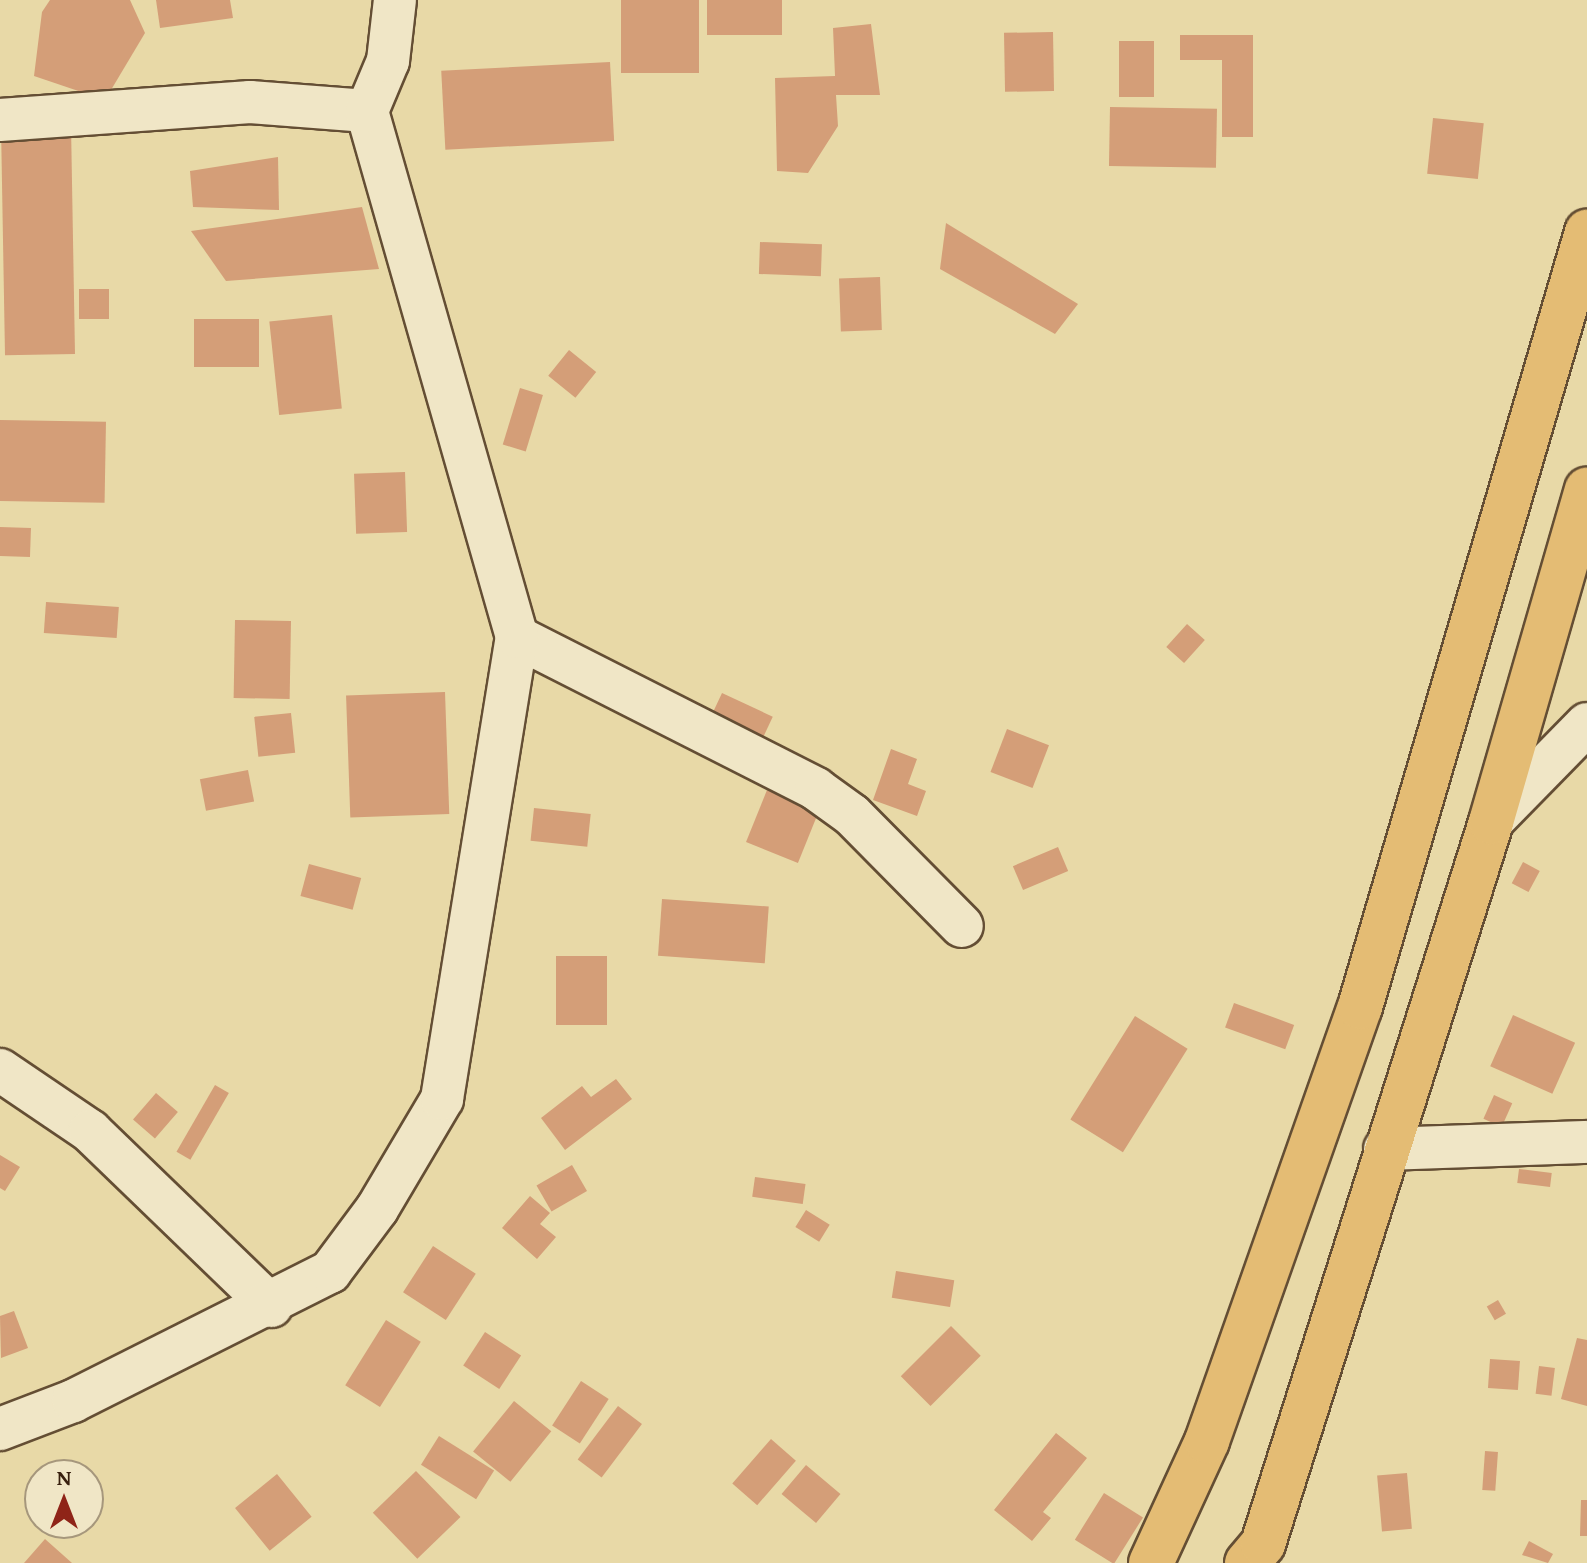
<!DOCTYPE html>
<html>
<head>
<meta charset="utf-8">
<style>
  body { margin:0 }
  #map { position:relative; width:1587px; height:1563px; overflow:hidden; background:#e8d9a7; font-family:"Gentium Book Plus",serif }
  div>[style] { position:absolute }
  .building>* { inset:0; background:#d49e78; transform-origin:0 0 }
  .roads { filter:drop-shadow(2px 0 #644e34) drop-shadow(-2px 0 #644e34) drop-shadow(0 2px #644e34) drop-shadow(0 -2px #644e34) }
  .street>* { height:42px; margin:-21px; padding:0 21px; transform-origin:21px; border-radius:21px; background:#f0e6c6 }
  .primary>* { height:44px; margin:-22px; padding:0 22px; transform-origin:22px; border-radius:22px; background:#e4bc74 }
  span { translate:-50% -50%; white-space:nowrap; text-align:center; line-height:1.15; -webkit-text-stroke:6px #f0e6c6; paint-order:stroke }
  .north { position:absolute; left:24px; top:1459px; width:80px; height:80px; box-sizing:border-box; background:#f0e6c6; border:2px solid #a6977c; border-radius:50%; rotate:0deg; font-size:22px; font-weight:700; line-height:32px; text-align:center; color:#38200e }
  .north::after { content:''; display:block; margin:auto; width:28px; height:36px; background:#8f2418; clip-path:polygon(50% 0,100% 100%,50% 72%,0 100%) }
</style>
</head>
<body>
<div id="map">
  <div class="building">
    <div style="clip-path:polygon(50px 0,130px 0,145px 33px,105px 100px,34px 76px,42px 12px)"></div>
    <div style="clip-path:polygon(156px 0,230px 0,233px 18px,160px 28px)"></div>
    <div style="left:621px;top:0;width:78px;height:73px"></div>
    <div style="left:707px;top:0;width:75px;height:35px"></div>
    <div style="clip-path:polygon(871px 24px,880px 95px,836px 95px,838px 126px,808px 173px,777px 171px,775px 78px,835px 76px,833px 28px)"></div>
    <div style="left:1053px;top:32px;width:59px;height:49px;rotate:89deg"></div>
    <div style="clip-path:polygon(1180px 35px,1253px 35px,1253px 137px,1222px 137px,1222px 60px,1180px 60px)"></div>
    <div style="left:1119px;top:41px;width:35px;height:56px"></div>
    <div style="left:610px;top:62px;width:79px;height:169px;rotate:87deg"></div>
    <div style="left:1110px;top:107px;width:107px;height:59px;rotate:1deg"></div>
    <div style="left:1433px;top:118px;width:51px;height:56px;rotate:6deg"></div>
    <div style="left:71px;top:125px;width:229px;height:70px;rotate:89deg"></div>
    <div style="clip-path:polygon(278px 157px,279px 210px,193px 207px,190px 171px)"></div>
    <div style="clip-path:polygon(362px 207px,379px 269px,226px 281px,191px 231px)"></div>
    <div style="clip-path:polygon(946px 223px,1078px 304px,1055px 334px,940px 269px)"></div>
    <div style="left:760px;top:242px;width:62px;height:32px;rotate:2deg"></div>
    <div style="left:880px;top:277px;width:53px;height:41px;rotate:88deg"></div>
    <div style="left:109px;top:289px;width:30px;height:30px;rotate:90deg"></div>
    <div style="left:332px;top:315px;width:94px;height:63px;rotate:84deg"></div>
    <div style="left:194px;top:319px;width:65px;height:48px"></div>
    <div style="left:569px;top:350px;width:35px;height:33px;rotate:39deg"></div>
    <div style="left:520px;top:388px;width:24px;height:59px;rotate:17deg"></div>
    <div style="left:0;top:420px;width:106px;height:81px;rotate:1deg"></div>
    <div style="left:405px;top:472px;width:60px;height:51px;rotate:88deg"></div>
    <div style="left:0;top:527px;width:31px;height:29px;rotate:2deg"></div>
    <div style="left:46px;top:602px;width:73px;height:31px;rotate:4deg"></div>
    <div style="left:235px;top:620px;width:56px;height:78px;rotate:1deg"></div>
    <div style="left:1187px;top:624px;width:24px;height:31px;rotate:42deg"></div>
    <div style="left:445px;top:692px;width:122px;height:99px;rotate:88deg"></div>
    <div style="left:722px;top:693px;width:56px;height:37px;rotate:25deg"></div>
    <div style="left:291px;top:713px;width:40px;height:37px;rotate:84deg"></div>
    <div style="left:1007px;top:729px;width:45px;height:46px;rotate:21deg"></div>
    <div style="clip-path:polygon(891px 749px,917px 759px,908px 784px,926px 791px,917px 816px,873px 800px)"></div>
    <div style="left:248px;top:770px;width:32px;height:49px;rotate:79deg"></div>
    <div style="left:767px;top:790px;width:56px;height:56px;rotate:22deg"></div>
    <div style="left:534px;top:808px;width:57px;height:33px;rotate:6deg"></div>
    <div style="left:1058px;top:847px;width:26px;height:49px;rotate:67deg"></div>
    <div style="left:1523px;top:862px;width:19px;height:24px;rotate:28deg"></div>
    <div style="left:309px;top:864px;width:54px;height:33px;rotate:15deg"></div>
    <div style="left:662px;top:899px;width:107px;height:57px;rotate:4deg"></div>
    <div style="left:556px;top:956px;width:51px;height:69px"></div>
    <div style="left:1234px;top:1003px;width:64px;height:26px;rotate:20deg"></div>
    <div style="left:1513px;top:1015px;width:68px;height:56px;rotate:24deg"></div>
    <div style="left:1135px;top:1016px;width:62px;height:122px;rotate:32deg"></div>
    <div style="clip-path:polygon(616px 1079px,632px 1099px,565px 1150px,541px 1118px,582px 1086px,591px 1097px)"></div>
    <div style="left:215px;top:1085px;width:16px;height:77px;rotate:30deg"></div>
    <div style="left:156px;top:1093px;width:29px;height:35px;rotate:41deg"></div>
    <div style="left:1494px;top:1095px;width:20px;height:26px;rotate:24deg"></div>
    <div style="clip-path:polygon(0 1155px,20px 1167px,5px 1191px,0 1188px)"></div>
    <div style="left:572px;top:1165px;width:30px;height:41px;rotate:60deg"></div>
    <div style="left:1519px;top:1169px;width:33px;height:14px;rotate:7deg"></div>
    <div style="left:755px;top:1177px;width:51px;height:20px;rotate:8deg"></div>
    <div style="clip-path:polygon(530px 1196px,550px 1213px,540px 1224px,556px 1237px,537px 1259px,502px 1228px)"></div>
    <div style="left:806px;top:1210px;width:28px;height:20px;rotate:32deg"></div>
    <div style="left:433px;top:1246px;width:51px;height:55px;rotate:33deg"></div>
    <div style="left:896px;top:1271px;width:59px;height:27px;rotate:9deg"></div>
    <div style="left:1498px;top:1300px;width:16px;height:13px;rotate:60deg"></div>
    <div style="clip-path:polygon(14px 1311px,28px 1348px,1px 1358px,0 1316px)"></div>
    <div style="left:386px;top:1320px;width:41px;height:77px;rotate:32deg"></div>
    <div style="left:951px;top:1326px;width:42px;height:71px;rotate:45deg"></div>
    <div style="left:485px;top:1332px;width:43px;height:40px;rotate:33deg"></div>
    <div style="clip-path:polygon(1577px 1338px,1587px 1340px,1587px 1406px,1561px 1399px)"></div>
    <div style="left:1490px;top:1359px;width:30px;height:29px;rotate:4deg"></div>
    <div style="left:1539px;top:1366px;width:16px;height:28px;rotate:7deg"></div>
    <div style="left:581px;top:1381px;width:33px;height:53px;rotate:33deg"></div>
    <div style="left:514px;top:1401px;width:48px;height:65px;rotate:39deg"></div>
    <div style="left:618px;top:1406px;width:30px;height:67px;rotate:37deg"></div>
    <div style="clip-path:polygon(1056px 1433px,1087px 1458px,1043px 1512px,1051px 1518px,1032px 1541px,994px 1510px)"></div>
    <div style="left:439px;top:1436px;width:65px;height:34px;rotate:32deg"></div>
    <div style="left:771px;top:1439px;width:33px;height:59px;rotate:41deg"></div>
    <div style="left:1485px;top:1451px;width:13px;height:39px;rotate:4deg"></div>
    <div style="left:806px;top:1465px;width:45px;height:38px;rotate:40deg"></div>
    <div style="left:416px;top:1471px;width:64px;height:60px;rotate:46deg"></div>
    <div style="left:1407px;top:1473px;width:56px;height:30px;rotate:85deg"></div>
    <div style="left:277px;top:1474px;width:55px;height:54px;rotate:51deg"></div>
    <div style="left:1104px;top:1493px;width:46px;height:55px;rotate:32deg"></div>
    <div style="clip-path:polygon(1581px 1500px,1587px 1500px,1587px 1536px,1580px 1536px)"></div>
    <div style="clip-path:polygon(45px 1539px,72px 1563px,24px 1563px)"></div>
    <div style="clip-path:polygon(1529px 1541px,1553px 1554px,1548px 1563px,1522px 1555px)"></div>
  </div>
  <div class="roads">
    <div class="street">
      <div style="left:0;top:120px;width:251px;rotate:-4.1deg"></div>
      <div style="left:250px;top:102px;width:117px;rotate:4.4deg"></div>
      <div style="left:517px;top:637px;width:335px;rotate:26.9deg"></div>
      <div style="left:816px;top:789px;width:44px;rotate:35.8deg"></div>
      <div style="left:852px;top:815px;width:156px;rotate:45.3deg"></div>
      <div style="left:1491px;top:822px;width:137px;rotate:-45.6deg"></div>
      <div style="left:0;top:1070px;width:109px;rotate:34.1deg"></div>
      <div style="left:90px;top:1131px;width:252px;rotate:44deg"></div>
      <div style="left:1385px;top:1149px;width:202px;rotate:-2deg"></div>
      <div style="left:0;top:1429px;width:78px;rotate:-21deg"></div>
      <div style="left:73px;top:1401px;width:288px;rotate:-26.7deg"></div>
      <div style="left:330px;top:1272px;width:79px;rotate:-53.3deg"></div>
      <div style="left:377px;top:1209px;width:128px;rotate:-59.4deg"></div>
      <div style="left:442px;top:1099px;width:468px;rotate:-80.8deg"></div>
      <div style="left:517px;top:637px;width:547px;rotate:-105.92deg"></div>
      <div style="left:367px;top:111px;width:54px;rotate:-67.2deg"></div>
      <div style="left:388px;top:61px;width:61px;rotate:-83.5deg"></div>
    </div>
    <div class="primary">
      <div style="left:1151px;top:1563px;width:134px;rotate:-65.3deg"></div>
      <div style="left:1207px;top:1441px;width:460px;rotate:-70.6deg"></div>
      <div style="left:1360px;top:1007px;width:808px;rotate:-73.67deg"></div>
      <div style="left:1247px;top:1563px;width:25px;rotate:-50deg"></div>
      <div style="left:1263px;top:1544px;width:757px;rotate:-72.47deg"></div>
      <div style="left:1491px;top:822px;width:346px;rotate:-73.9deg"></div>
    </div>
  </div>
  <div class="north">N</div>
</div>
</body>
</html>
